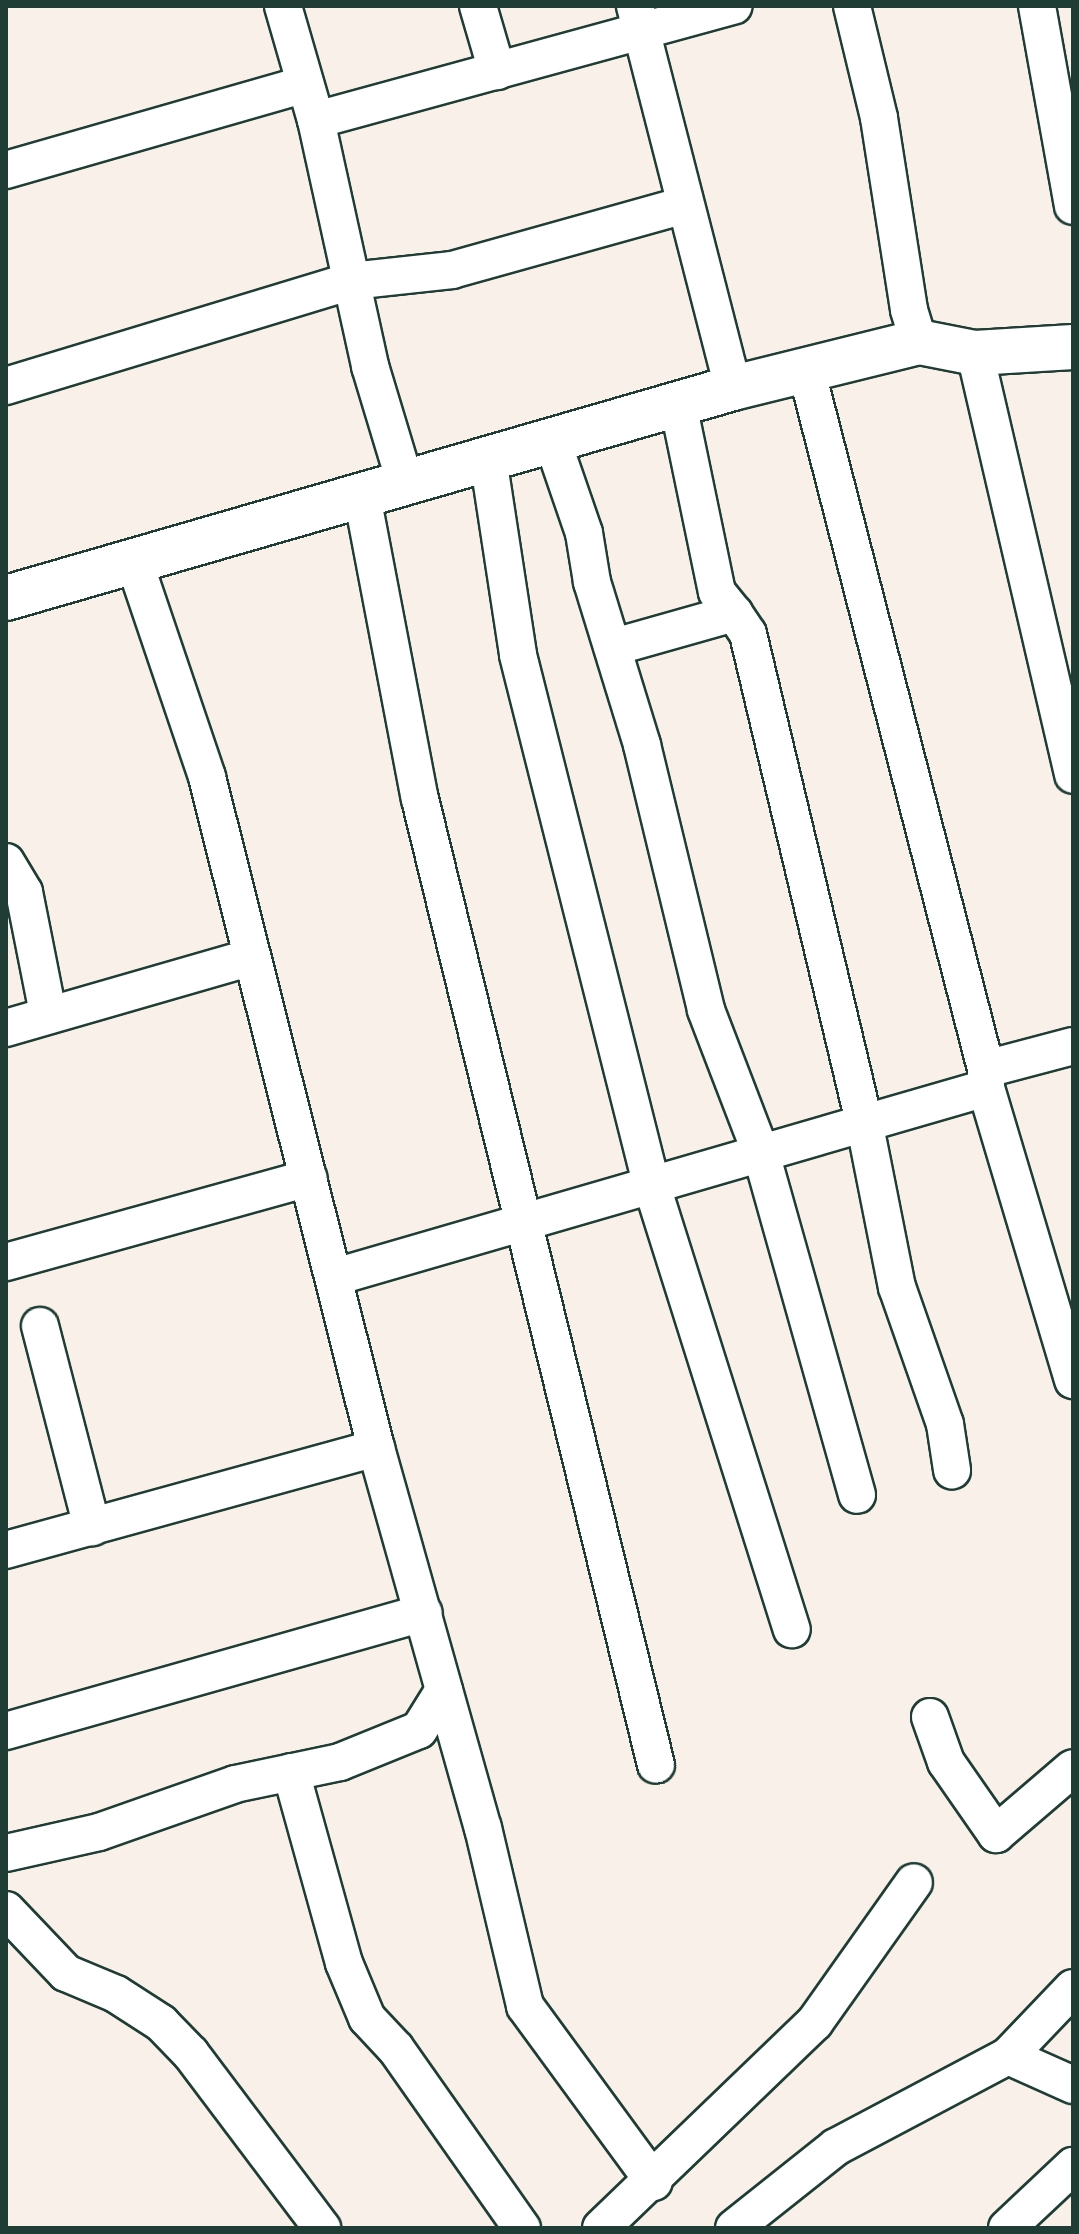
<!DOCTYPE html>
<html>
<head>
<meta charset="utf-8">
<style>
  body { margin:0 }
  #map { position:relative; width:1079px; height:2234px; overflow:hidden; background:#f9f0e9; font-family:Pangolin,sans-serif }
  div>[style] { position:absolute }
  .roads { filter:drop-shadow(2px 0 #1f3d34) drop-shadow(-2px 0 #1f3d34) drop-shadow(0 2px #1f3d34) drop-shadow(0 -2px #1f3d34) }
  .minor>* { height:36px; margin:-18px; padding:0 18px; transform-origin:18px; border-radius:18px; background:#fff }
  .tertiary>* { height:44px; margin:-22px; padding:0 22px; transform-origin:22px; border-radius:22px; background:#fff }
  span { translate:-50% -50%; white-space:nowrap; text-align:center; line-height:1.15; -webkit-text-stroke:6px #fff; paint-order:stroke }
  .frame { position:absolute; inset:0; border:8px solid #1f3d34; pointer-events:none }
</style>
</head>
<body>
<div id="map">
  <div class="roads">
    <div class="minor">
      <div style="left:283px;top:6px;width:119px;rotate:73.9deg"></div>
      <div style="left:316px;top:120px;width:433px;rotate:-15.3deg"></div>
      <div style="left:478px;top:6px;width:68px;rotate:73.7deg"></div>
      <div style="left:635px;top:6px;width:394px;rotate:75.6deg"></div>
      <div style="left:852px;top:6px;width:115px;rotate:76.4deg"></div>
      <div style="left:879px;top:118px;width:194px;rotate:81.1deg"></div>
      <div style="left:909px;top:310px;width:34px;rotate:73deg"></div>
      <div style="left:1037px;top:6px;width:203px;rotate:79.8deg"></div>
      <div style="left:316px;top:120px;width:252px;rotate:77.6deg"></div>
      <div style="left:370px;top:366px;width:121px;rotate:73.2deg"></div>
      <div style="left:6px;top:170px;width:311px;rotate:-16deg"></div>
      <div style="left:975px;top:353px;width:433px;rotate:76.9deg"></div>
      <div style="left:6px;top:386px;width:361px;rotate:-16.9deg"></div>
      <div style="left:351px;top:281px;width:102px;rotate:-6.2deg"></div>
      <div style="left:452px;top:270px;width:242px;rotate:-15.6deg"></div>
      <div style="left:678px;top:404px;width:192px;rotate:78.3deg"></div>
      <div style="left:717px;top:592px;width:27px;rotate:51deg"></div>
      <div style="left:552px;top:440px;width:98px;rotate:71deg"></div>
      <div style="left:584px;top:533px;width:50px;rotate:80.7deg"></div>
      <div style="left:592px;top:582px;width:170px;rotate:72.9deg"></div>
      <div style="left:642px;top:745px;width:273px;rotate:76.4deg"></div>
      <div style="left:706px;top:1010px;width:153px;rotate:69deg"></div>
      <div style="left:761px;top:1153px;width:355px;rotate:74.3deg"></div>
      <div style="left:488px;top:458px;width:199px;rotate:81.3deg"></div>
      <div style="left:518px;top:655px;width:544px;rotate:75.86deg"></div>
      <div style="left:651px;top:1183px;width:468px;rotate:72.5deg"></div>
      <div style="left:362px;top:496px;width:309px;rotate:79.2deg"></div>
      <div style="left:420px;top:799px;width:994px;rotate:76.27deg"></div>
      <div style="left:134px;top:561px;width:228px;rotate:71.3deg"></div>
      <div style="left:207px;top:777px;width:692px;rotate:75.86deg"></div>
      <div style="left:376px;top:1448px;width:395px;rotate:74.3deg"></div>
      <div style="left:483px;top:1828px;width:183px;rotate:76.7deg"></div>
      <div style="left:525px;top:2006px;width:218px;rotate:53.8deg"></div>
      <div style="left:614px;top:647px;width:125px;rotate:-15.8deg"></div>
      <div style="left:734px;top:613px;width:25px;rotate:56deg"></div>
      <div style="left:748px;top:634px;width:506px;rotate:76.62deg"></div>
      <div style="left:865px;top:1126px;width:164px;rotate:78.8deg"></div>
      <div style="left:897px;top:1287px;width:145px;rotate:70.7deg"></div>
      <div style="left:945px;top:1424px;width:47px;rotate:81.3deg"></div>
      <div style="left:6px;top:862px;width:35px;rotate:59deg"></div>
      <div style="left:24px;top:892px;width:123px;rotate:78.8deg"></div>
      <div style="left:6px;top:1028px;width:256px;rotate:-16.1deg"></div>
      <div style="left:986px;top:1069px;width:90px;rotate:-14.8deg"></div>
      <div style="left:986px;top:1088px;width:305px;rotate:73.4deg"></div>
      <div style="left:6px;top:1262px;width:314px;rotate:-15.5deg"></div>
      <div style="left:335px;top:1277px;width:678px;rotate:-16.19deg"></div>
      <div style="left:986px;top:1088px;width:19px;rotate:-90deg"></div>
      <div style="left:986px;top:1069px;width:719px;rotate:-104.42deg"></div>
      <div style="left:40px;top:1326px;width:208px;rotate:75.5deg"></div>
      <div style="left:6px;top:1550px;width:384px;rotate:-15.4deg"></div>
      <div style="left:930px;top:1717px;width:48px;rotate:70.4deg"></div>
      <div style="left:946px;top:1762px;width:88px;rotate:55.2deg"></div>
      <div style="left:996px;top:1834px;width:101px;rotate:-40.6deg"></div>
      <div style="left:6px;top:1731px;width:434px;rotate:-15.8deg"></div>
      <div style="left:291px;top:1772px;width:198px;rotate:74.5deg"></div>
      <div style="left:344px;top:1963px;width:60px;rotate:67.3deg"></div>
      <div style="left:367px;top:2018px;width:42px;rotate:46.9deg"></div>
      <div style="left:396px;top:2049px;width:219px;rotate:54.9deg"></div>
      <div style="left:6px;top:1853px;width:95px;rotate:-12.7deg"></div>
      <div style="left:99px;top:1832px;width:144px;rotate:-19.4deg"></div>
      <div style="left:235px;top:1784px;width:107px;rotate:-11.8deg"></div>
      <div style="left:340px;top:1762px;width:85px;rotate:-22.1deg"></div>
      <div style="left:419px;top:1730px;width:47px;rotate:-58deg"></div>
      <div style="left:6px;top:1910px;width:87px;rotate:46.4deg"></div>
      <div style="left:66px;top:1973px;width:54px;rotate:22.8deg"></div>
      <div style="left:116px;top:1994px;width:54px;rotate:32.8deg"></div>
      <div style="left:161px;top:2023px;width:43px;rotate:45.9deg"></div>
      <div style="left:191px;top:2054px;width:218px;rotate:53deg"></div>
      <div style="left:1008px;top:2056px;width:71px;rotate:24deg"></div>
      <div style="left:601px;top:2228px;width:297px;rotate:-43.9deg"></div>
      <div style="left:815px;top:2022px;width:171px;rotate:-54.7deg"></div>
      <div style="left:734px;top:2228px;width:130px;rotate:-38.5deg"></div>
      <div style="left:836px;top:2147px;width:195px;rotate:-27.9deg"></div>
      <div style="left:1008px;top:2056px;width:94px;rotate:-46.3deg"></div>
      <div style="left:1007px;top:2228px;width:91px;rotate:-43.2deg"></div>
    </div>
    <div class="tertiary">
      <div style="left:6px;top:598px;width:757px;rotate:-16.11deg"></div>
      <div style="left:733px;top:388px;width:192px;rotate:-13.9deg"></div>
      <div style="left:919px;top:342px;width:57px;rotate:11.1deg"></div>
      <div style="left:975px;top:353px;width:98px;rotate:-3.5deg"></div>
    </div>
  </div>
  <div class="frame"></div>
</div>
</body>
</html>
